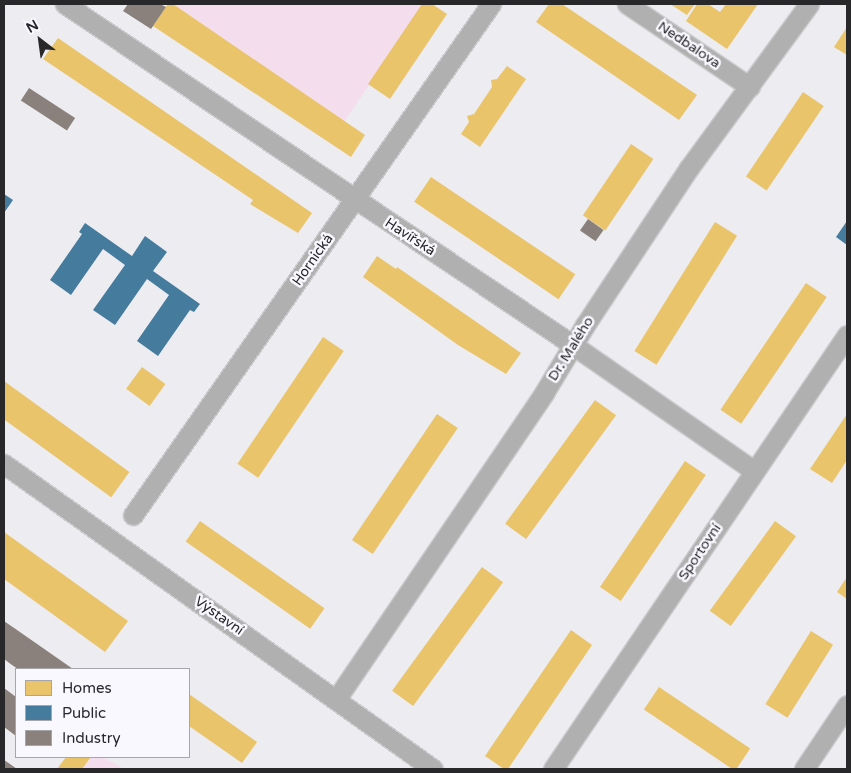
<!DOCTYPE html>
<html>
<head>
<meta charset="utf-8">
<style>
  body { margin:0 }
  #map { position:relative; width:851px; height:773px; overflow:hidden; background:#edecf1; font-family:"Varela Round",sans-serif }
  div>[style] { position:absolute }
  .green>* { inset:0; background:#f4dded }
  .homes>* { inset:0; background:#e9c46a; transform-origin:0 0 }
  .public>* { inset:0; background:#457b9d }
  .industry>* { inset:0; background:#8a817c; transform-origin:0 0 }
  .roads { filter:drop-shadow(1px 0 #cacacc) drop-shadow(-1px 0 #cacacc) drop-shadow(0 1px #cacacc) drop-shadow(0 -1px #cacacc) }
  .minor>* { height:19px; margin:-9.5px; padding:0 9.5px; transform-origin:9.5px; border-radius:9.5px; background:#b1b0b1 }
  span { translate:-50% -50%; white-space:nowrap; text-align:center; line-height:1.15; -webkit-text-stroke:5px #f9f8ff; paint-order:stroke }
  .street-label { font-size:14px; color:#28282a }
  .frame { position:absolute; inset:0; border:5px solid #28282a; pointer-events:none }
  .legend { position:absolute; left:15px; top:668px; width:175px; height:90px; box-sizing:border-box; background:#f9f8ff; border:1px solid #a5a5aa; margin:0; padding:6px 9px; list-style:none; font-size:15px; color:#28282a }
  .legend li { display:flex; align-items:center; gap:10px; height:25px }
  .legend b { width:25px; border:1px solid #a5a5aa }
  .north { position:absolute; left:15px; top:15px; width:50px; height:50px; -webkit-text-stroke:4px #f9f8ff; paint-order:stroke; rotate:330deg; font-size:14px; font-weight:700; line-height:20px; text-align:center; color:#28282a }
  .north::after { content:''; display:block; margin:auto; width:18px; height:22px; background:#28282a; clip-path:polygon(50% 0,100% 100%,50% 72%,0 100%) }
</style>
</head>
<body>
<div id="map">
  <div class="green">
    <div style="clip-path:polygon(173px 4px,424px 4px,344px 122px)"></div>
    <div style="clip-path:polygon(92px 757px,103px 757px,124px 769px,82px 769px)"></div>
  </div>
  <div class="homes">
    <div style="clip-path:polygon(168px 4px,173px 4px,365px 135px,351px 157px,153px 26px)"></div>
    <div style="clip-path:polygon(422px 4px,432px 4px,447px 14px,390px 99px,368px 84px)"></div>
    <div style="clip-path:polygon(549px 4px,562px 4px,697px 95px,679px 120px,536px 22px)"></div>
    <div style="clip-path:polygon(670px 4px,695px 4px,687px 15px)"></div>
    <div style="clip-path:polygon(697px 4px,708px 4px,720px 12px,726px 4px,758px 4px,727px 49px,686px 21px)"></div>
    <div style="clip-path:polygon(847px 27px,847px 55px,834px 47px)"></div>
    <div style="clip-path:polygon(58px 38px,312px 213px,298px 233px,250px 204px,253px 200px,43px 59px)"></div>
    <div style="clip-path:polygon(507px 66px,526px 79px,480px 147px,461px 134px,469px 122px,467px 116px,474px 114px,492px 87px,491px 80px,497px 79px)"></div>
    <div style="left:803px;top:92px;width:25px;height:102px;rotate:34deg"></div>
    <div style="left:631px;top:144px;width:27px;height:86px;rotate:34deg"></div>
    <div style="left:431px;top:177px;width:174px;height:30px;rotate:34deg"></div>
    <div style="left:715px;top:222px;width:26px;height:152px;rotate:32deg"></div>
    <div style="clip-path:polygon(377px 256px,396px 269px,397px 267px,521px 353px,506px 374px,458px 345px,363px 277px)"></div>
    <div style="left:806px;top:283px;width:25px;height:153px;rotate:34deg"></div>
    <div style="left:323px;top:337px;width:25px;height:153px;rotate:34deg"></div>
    <div style="left:142px;top:367px;width:29px;height:27px;rotate:36deg"></div>
    <div style="left:4px;top:381px;width:155px;height:31px;rotate:36deg"></div>
    <div style="left:595px;top:400px;width:26px;height:153px;rotate:36deg"></div>
    <div style="left:437px;top:414px;width:25px;height:152px;rotate:34deg"></div>
    <div style="clip-path:polygon(847px 414px,847px 460px,832px 483px,810px 469px)"></div>
    <div style="left:685px;top:461px;width:25px;height:152px;rotate:34deg"></div>
    <div style="left:200px;top:521px;width:152px;height:25px;rotate:35deg"></div>
    <div style="left:775px;top:521px;width:26px;height:111px;rotate:36deg"></div>
    <div style="clip-path:polygon(4px 532px,128px 621px,105px 652px,4px 579px)"></div>
    <div style="left:482px;top:567px;width:26px;height:153px;rotate:36deg"></div>
    <div style="clip-path:polygon(847px 577px,847px 599px,837px 592px)"></div>
    <div style="clip-path:polygon(571px 630px,592px 645px,508px 769px,504px 769px,485px 756px)"></div>
    <div style="left:811px;top:631px;width:26px;height:86px;rotate:32deg"></div>
    <div style="left:659px;top:687px;width:110px;height:27px;rotate:34deg"></div>
    <div style="clip-path:polygon(189px 694px,257px 742px,242px 763px,189px 726px)"></div>
    <div style="clip-path:polygon(66px 757px,91px 757px,82px 769px,57px 769px)"></div>
  </div>
  <div class="public">
    <div style="clip-path:polygon(4px 194px,13px 200px,4px 213px)"></div>
    <div style="clip-path:polygon(847px 221px,847px 245px,836px 237px)"></div>
    <div style="clip-path:polygon(85px 223px,132px 256px,145px 236px,167px 252px,153px 271px,200px 304px,194px 312px,190px 310px,158px 356px,137px 341px,169px 295px,147px 279px,115px 325px,93px 310px,125px 265px,103px 249px,71px 295px,50px 280px,82px 234px,79px 232px)"></div>
  </div>
  <div class="industry">
    <div style="clip-path:polygon(128px 4px,160px 4px,166px 7px,151px 29px,123px 11px)"></div>
    <div style="left:29px;top:88px;width:55px;height:15px;rotate:33deg"></div>
    <div style="left:588px;top:219px;width:19px;height:14px;rotate:35deg"></div>
    <div style="clip-path:polygon(4px 621px,17px 630px,73px 669px,18px 669px,12px 665px,4px 659px)"></div>
    <div style="clip-path:polygon(4px 688px,16px 697px,16px 736px,4px 727px)"></div>
    <div style="clip-path:polygon(4px 760px,10px 764px,17px 769px,4px 769px)"></div>
  </div>
  <div class="roads">
    <div class="minor">
      <div style="left:65px;top:4px;width:612px;rotate:33.87deg"></div>
      <div style="left:573px;top:345px;width:221px;rotate:34.8deg"></div>
      <div style="left:627px;top:4px;width:148px;rotate:34deg"></div>
      <div style="left:4px;top:464px;width:526px;rotate:35.41deg"></div>
      <div style="left:133px;top:515px;width:624px;rotate:-54.99deg"></div>
      <div style="left:337px;top:698px;width:369px;rotate:-55.8deg"></div>
      <div style="left:544px;top:393px;width:79px;rotate:-58.9deg"></div>
      <div style="left:585px;top:325px;width:188px;rotate:-56.5deg"></div>
      <div style="left:689px;top:168px;width:203px;rotate:-53.8deg"></div>
      <div style="left:553px;top:769px;width:524px;rotate:-55.89deg"></div>
      <div style="left:804px;top:769px;width:77px;rotate:-56.1deg"></div>
    </div>
  </div>
  <div class="street-label">
    <span style="left:689px;top:45px;rotate:34deg">Nedbalova</span>
    <span style="left:410px;top:237px;rotate:33deg">Havířská</span>
    <span style="left:313px;top:260px;rotate:-55deg">Hornická</span>
    <span style="left:571px;top:349px;rotate:-58deg">Dr. Malého</span>
    <span style="left:700px;top:552px;rotate:-56deg">Sportovní</span>
    <span style="left:219px;top:616px;rotate:35deg">Výstavní</span>
  </div>
  <div class="frame"></div>
  <ul class="legend">
  <li><b style="height:14px;background:#e9c46a"></b>Homes</li>
  <li><b style="height:14px;background:#457b9d"></b>Public</li>
  <li><b style="height:14px;background:#8a817c"></b>Industry</li>
  </ul>
  <div class="north">N</div>
</div>
</body>
</html>
